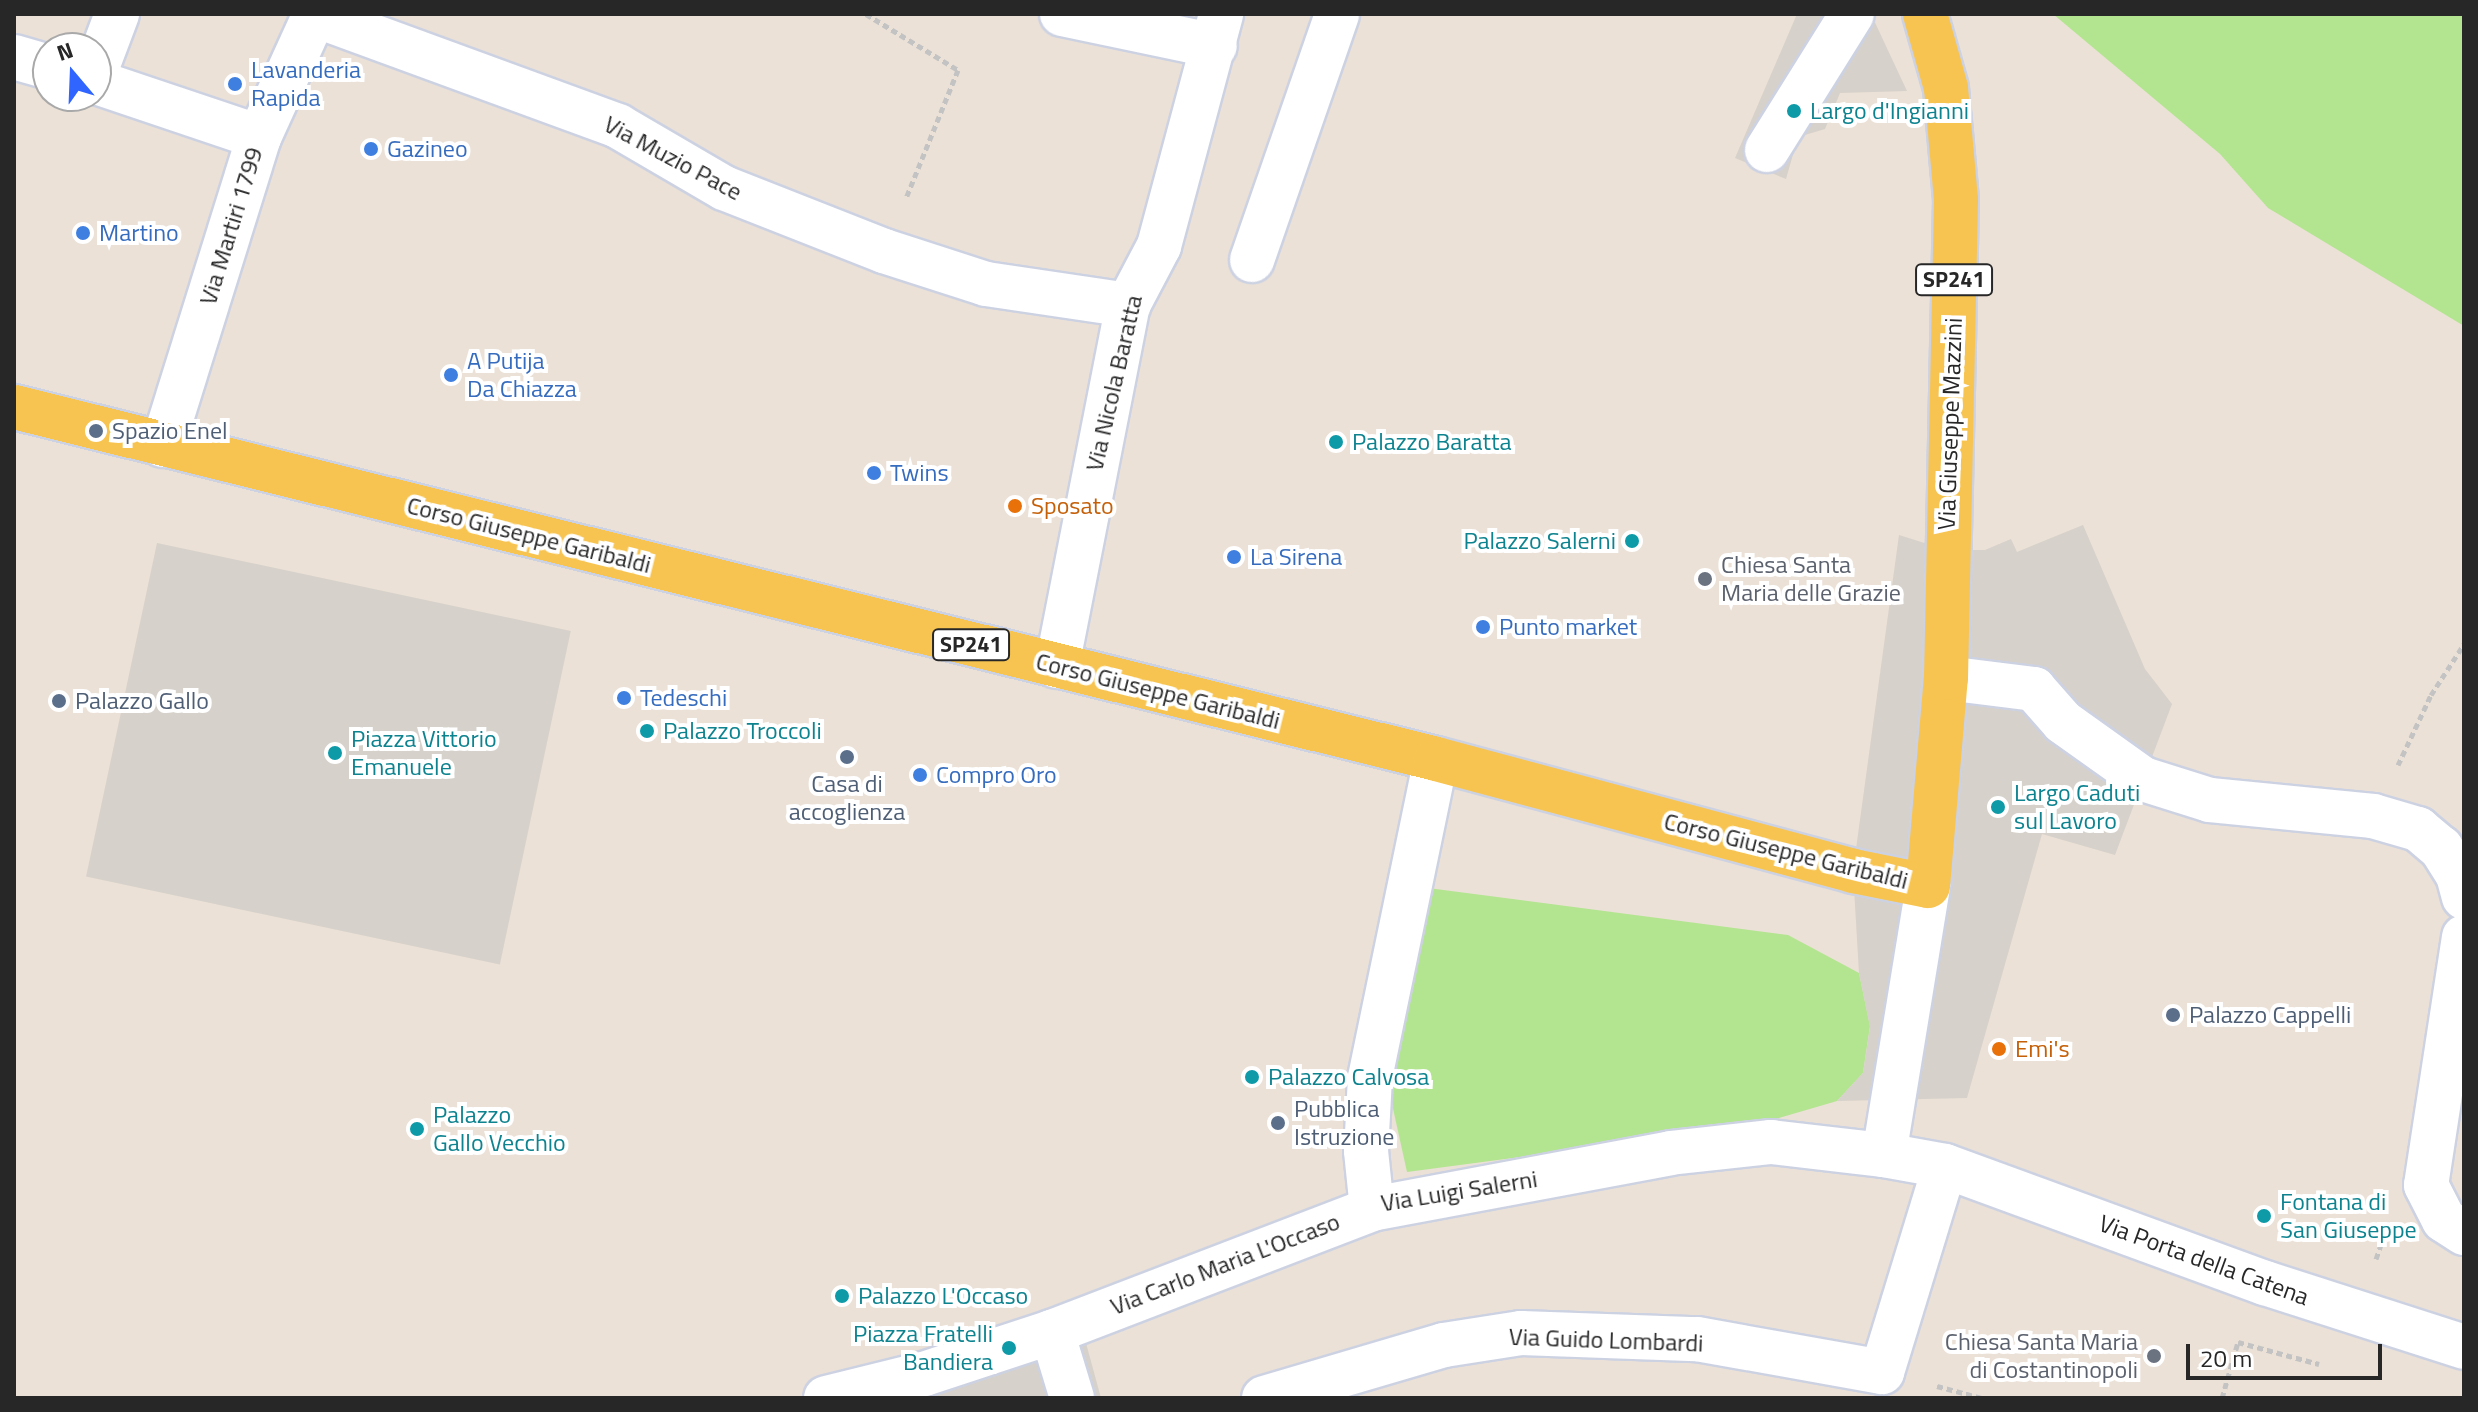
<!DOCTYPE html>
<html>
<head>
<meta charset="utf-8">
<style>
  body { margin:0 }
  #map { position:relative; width:2478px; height:1412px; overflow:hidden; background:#ebe1d7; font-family:"Titillium Web",sans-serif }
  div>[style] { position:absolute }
  .green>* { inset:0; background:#b3e590 }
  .plaza>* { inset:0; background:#d6d1ca; transform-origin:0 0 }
  .path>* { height:5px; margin-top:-2.5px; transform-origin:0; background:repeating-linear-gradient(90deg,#c3c3c3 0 6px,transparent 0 10px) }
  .roads { filter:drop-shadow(2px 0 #cdd2e2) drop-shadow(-2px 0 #cdd2e2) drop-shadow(0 2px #cdd2e2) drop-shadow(0 -2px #cdd2e2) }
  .minor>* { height:44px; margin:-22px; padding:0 22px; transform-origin:22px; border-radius:22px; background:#fff }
  .major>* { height:44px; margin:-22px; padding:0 22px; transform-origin:22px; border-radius:22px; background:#f7c451 }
  .dots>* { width:22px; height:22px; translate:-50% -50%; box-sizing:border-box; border:4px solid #fff; border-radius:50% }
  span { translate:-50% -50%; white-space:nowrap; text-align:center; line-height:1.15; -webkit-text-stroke:8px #fff; paint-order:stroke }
  .shield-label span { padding:2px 6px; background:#fff; border:2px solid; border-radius:6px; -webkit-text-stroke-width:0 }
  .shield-label { font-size:22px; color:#272727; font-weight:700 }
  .shop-label { font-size:24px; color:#366cbe }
  .left { translate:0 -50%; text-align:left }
  .culture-label { font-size:24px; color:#0d838f }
  .right { translate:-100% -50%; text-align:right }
  .street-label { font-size:24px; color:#272727 }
  .service-label { font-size:24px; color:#4e5e75 }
  .food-label { font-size:24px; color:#c56008 }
  .worship-label { font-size:24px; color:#5b616d }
  .frame { position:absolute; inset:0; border:16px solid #272727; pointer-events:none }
  .north { position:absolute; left:32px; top:32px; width:80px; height:80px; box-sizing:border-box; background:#fff; border:2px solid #a9a9a9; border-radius:50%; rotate:341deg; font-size:22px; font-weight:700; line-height:32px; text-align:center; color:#272727 }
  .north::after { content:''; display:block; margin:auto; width:28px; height:36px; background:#3066ff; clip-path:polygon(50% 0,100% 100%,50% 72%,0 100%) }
  .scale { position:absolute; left:2186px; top:1344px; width:196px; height:36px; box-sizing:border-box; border:4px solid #272727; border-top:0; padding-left:10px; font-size:24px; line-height:28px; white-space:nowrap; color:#272727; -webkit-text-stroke:6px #fff; paint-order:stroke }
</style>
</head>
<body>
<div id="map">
  <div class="green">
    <div style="clip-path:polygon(2053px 14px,2464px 14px,2464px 326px,2268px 208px,2220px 154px)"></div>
    <div style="clip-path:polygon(1428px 888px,1788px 935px,1859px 973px,1870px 1026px,1863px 1073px,1837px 1101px,1752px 1126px,1407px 1172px,1390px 1095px)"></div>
  </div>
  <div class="plaza">
    <div style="clip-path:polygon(1797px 14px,1871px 14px,1907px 91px,1840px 93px,1825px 129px,1798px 137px,1786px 179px,1735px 158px)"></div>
    <div style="clip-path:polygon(2083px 525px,2145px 669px,2172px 704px,2115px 855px,2042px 834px,1967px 1098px,1837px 1101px,1863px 1073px,1870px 1027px,1859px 973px,1853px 871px,1899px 535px,1947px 550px,1985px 550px,2011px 539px,2017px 552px)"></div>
    <div style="left:157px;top:543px;width:423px;height:341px;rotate:12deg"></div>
    <div style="clip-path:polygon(1048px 1312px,1083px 1332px,1101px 1398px,932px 1398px,917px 1355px,932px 1353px,930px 1343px)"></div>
  </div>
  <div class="path">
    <div style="left:866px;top:14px;width:108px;rotate:31.3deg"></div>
    <div style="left:958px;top:70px;width:138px;rotate:112.1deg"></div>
    <div style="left:2398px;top:765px;width:77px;rotate:-64.8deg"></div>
    <div style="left:2431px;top:695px;width:61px;rotate:-57.1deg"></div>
    <div style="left:2376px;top:1259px;width:31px;rotate:-71deg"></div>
    <div style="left:1937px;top:1386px;width:47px;rotate:14.9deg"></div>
    <div style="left:2222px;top:1398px;width:58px;rotate:-74.1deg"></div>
    <div style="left:2238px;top:1342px;width:84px;rotate:15.2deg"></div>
  </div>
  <div class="roads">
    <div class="minor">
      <div style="left:1062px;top:14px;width:156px;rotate:11.8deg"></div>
      <div style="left:315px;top:15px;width:323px;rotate:20.1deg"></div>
      <div style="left:618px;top:126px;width:123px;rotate:30.3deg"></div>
      <div style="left:724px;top:188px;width:172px;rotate:21.5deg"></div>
      <div style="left:884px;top:251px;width:107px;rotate:17.9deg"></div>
      <div style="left:986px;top:284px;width:144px;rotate:8.4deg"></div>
      <div style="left:14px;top:57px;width:35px;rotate:16deg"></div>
      <div style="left:96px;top:70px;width:60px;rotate:-69.4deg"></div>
      <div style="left:96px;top:82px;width:172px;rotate:18.6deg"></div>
      <div style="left:1767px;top:150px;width:160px;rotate:-58deg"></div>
      <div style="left:1252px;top:260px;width:260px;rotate:-70.9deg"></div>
      <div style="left:163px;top:445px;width:323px;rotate:-72.7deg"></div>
      <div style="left:259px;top:137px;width:135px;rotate:-65.5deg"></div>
      <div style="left:1057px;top:666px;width:368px;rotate:-78.9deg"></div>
      <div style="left:1128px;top:305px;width:67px;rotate:-62.3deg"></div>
      <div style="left:1159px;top:246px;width:240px;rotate:-75deg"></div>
      <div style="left:1946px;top:678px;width:89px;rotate:7.1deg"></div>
      <div style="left:2034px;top:689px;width:44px;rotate:48.7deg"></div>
      <div style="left:2063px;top:722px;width:98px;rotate:35.5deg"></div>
      <div style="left:2143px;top:779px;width:70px;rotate:17.4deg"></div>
      <div style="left:2210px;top:800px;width:164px;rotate:5.6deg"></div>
      <div style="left:2373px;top:816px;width:47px;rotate:16.1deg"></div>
      <div style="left:2418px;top:829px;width:30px;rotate:40deg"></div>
      <div style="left:2441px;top:848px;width:32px;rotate:58deg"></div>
      <div style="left:2458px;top:875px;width:23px;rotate:75deg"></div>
      <div style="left:1436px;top:759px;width:326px;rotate:101.7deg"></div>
      <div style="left:1370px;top:1078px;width:73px;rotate:93.1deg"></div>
      <div style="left:1366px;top:1151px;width:58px;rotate:84.1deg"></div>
      <div style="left:1372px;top:1209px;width:303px;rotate:-10.6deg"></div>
      <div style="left:1670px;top:1153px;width:102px;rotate:-6.2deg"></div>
      <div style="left:1771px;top:1142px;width:114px;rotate:6.6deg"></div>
      <div style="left:1884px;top:1155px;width:62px;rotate:10.2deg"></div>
      <div style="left:1945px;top:1166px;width:341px;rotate:20.1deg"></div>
      <div style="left:2265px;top:1283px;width:209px;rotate:17.8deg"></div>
      <div style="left:2464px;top:937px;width:251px;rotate:98.7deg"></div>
      <div style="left:2426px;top:1185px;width:39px;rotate:63deg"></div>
      <div style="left:2444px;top:1220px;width:24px;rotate:33deg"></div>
      <div style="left:1884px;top:1155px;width:273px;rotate:-80.7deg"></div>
      <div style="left:1052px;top:1332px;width:69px;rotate:73.1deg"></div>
      <div style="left:826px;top:1398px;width:101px;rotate:-13.8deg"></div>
      <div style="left:924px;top:1374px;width:135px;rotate:-18.2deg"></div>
      <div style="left:1052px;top:1332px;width:343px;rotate:-21deg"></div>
      <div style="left:1264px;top:1398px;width:188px;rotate:-16.4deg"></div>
      <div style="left:1444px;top:1345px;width:78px;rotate:-8.9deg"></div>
      <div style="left:1521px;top:1333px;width:176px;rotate:2deg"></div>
      <div style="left:1697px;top:1339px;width:188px;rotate:10.1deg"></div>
      <div style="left:1882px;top:1372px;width:215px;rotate:-73deg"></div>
    </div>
    <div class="major">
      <div style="left:14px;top:407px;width:1465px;rotate:13.9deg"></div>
      <div style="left:1436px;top:759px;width:432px;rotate:15deg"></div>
      <div style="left:1853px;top:871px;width:76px;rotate:11.3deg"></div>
      <div style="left:1928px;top:886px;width:209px;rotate:-85.1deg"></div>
      <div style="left:1946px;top:678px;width:478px;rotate:-88.8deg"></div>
      <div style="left:1956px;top:200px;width:112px;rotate:-95.1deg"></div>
      <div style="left:1946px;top:88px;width:77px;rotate:-105.8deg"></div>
    </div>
  </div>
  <div class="dots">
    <div style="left:235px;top:84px;background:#3f7fe0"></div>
    <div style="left:1794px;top:111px;background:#0f9aa8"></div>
    <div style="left:371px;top:149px;background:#3f7fe0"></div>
    <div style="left:83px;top:233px;background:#3f7fe0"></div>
    <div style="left:451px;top:375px;background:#3f7fe0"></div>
    <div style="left:96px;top:431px;background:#5c6f8a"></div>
    <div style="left:1336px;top:442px;background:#0f9aa8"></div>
    <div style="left:874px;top:473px;background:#3f7fe0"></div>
    <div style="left:1015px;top:506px;background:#e8710a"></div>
    <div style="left:1632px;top:541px;background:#0f9aa8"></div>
    <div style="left:1234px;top:557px;background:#3f7fe0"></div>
    <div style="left:1705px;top:579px;background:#6b7280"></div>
    <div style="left:1483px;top:627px;background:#3f7fe0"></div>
    <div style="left:624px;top:698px;background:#3f7fe0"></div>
    <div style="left:59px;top:701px;background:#5c6f8a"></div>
    <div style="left:647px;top:731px;background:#0f9aa8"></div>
    <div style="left:335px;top:753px;background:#0f9aa8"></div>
    <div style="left:847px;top:757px;background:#5c6f8a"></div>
    <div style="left:920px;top:775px;background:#3f7fe0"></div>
    <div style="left:1998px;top:807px;background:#0f9aa8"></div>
    <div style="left:2173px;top:1015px;background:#5c6f8a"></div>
    <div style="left:1999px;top:1049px;background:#e8710a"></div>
    <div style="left:1252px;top:1077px;background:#0f9aa8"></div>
    <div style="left:1278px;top:1123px;background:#5c6f8a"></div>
    <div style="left:417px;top:1129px;background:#0f9aa8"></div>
    <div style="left:2264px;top:1216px;background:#0f9aa8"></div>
    <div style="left:842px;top:1296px;background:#0f9aa8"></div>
    <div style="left:1009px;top:1348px;background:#0f9aa8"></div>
    <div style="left:2154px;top:1356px;background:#6b7280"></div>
  </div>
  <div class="shield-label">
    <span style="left:1954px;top:280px">SP241</span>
    <span style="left:971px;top:645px">SP241</span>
  </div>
  <div class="shop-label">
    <span class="left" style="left:251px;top:84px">Lavanderia<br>Rapida</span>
    <span class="left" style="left:387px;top:149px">Gazineo</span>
    <span class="left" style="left:99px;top:233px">Martino</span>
    <span class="left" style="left:467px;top:375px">A Putija<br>Da Chiazza</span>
    <span class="left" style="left:890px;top:473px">Twins</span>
    <span class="left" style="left:1250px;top:557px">La Sirena</span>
    <span class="left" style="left:1499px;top:627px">Punto market</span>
    <span class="left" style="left:640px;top:698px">Tedeschi</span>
    <span class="left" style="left:936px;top:775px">Compro Oro</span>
  </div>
  <div class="culture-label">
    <span class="left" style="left:1810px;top:111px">Largo d'Ingianni</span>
    <span class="left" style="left:1352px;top:442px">Palazzo Baratta</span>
    <span class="right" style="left:1616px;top:541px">Palazzo Salerni</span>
    <span class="left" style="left:663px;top:731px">Palazzo Troccoli</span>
    <span class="left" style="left:351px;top:753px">Piazza Vittorio<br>Emanuele</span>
    <span class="left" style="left:2014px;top:807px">Largo Caduti<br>sul Lavoro</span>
    <span class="left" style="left:1268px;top:1077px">Palazzo Calvosa</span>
    <span class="left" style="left:433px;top:1129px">Palazzo<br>Gallo Vecchio</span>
    <span class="left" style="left:2280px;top:1216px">Fontana di<br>San Giuseppe</span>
    <span class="left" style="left:858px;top:1296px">Palazzo L'Occaso</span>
    <span class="right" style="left:993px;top:1348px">Piazza Fratelli<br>Bandiera</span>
  </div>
  <div class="street-label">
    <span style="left:673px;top:158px;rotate:28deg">Via Muzio Pace</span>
    <span style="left:231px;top:226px;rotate:-73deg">Via Martiri 1799</span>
    <span style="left:1114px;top:383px;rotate:-77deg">Via Nicola Baratta</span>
    <span style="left:1950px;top:424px;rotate:-88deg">Via Giuseppe Mazzini</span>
    <span style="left:529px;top:535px;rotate:14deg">Corso Giuseppe Garibaldi</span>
    <span style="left:1158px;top:691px;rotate:14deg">Corso Giuseppe Garibaldi</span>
    <span style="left:1786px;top:851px;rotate:14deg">Corso Giuseppe Garibaldi</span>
    <span style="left:1459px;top:1191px;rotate:-9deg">Via Luigi Salerni</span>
    <span style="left:2204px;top:1260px;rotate:20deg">Via Porta della Catena</span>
    <span style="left:1225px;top:1264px;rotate:-21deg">Via Carlo Maria L'Occaso</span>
    <span style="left:1606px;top:1340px;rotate:2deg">Via Guido Lombardi</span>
  </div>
  <div class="service-label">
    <span class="left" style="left:112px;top:431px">Spazio Enel</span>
    <span class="left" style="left:75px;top:701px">Palazzo Gallo</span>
    <span style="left:847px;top:798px">Casa di<br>accoglienza</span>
    <span class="left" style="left:2189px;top:1015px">Palazzo Cappelli</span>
    <span class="left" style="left:1294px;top:1123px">Pubblica<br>Istruzione</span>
  </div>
  <div class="food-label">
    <span class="left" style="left:1031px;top:506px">Sposato</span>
    <span class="left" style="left:2015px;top:1049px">Emi's</span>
  </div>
  <div class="worship-label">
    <span class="left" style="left:1721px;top:579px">Chiesa Santa<br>Maria delle Grazie</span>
    <span class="right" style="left:2138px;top:1356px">Chiesa Santa Maria<br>di Costantinopoli</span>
  </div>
  <div class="frame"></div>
  <div class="north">N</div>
  <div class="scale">20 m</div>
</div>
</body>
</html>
